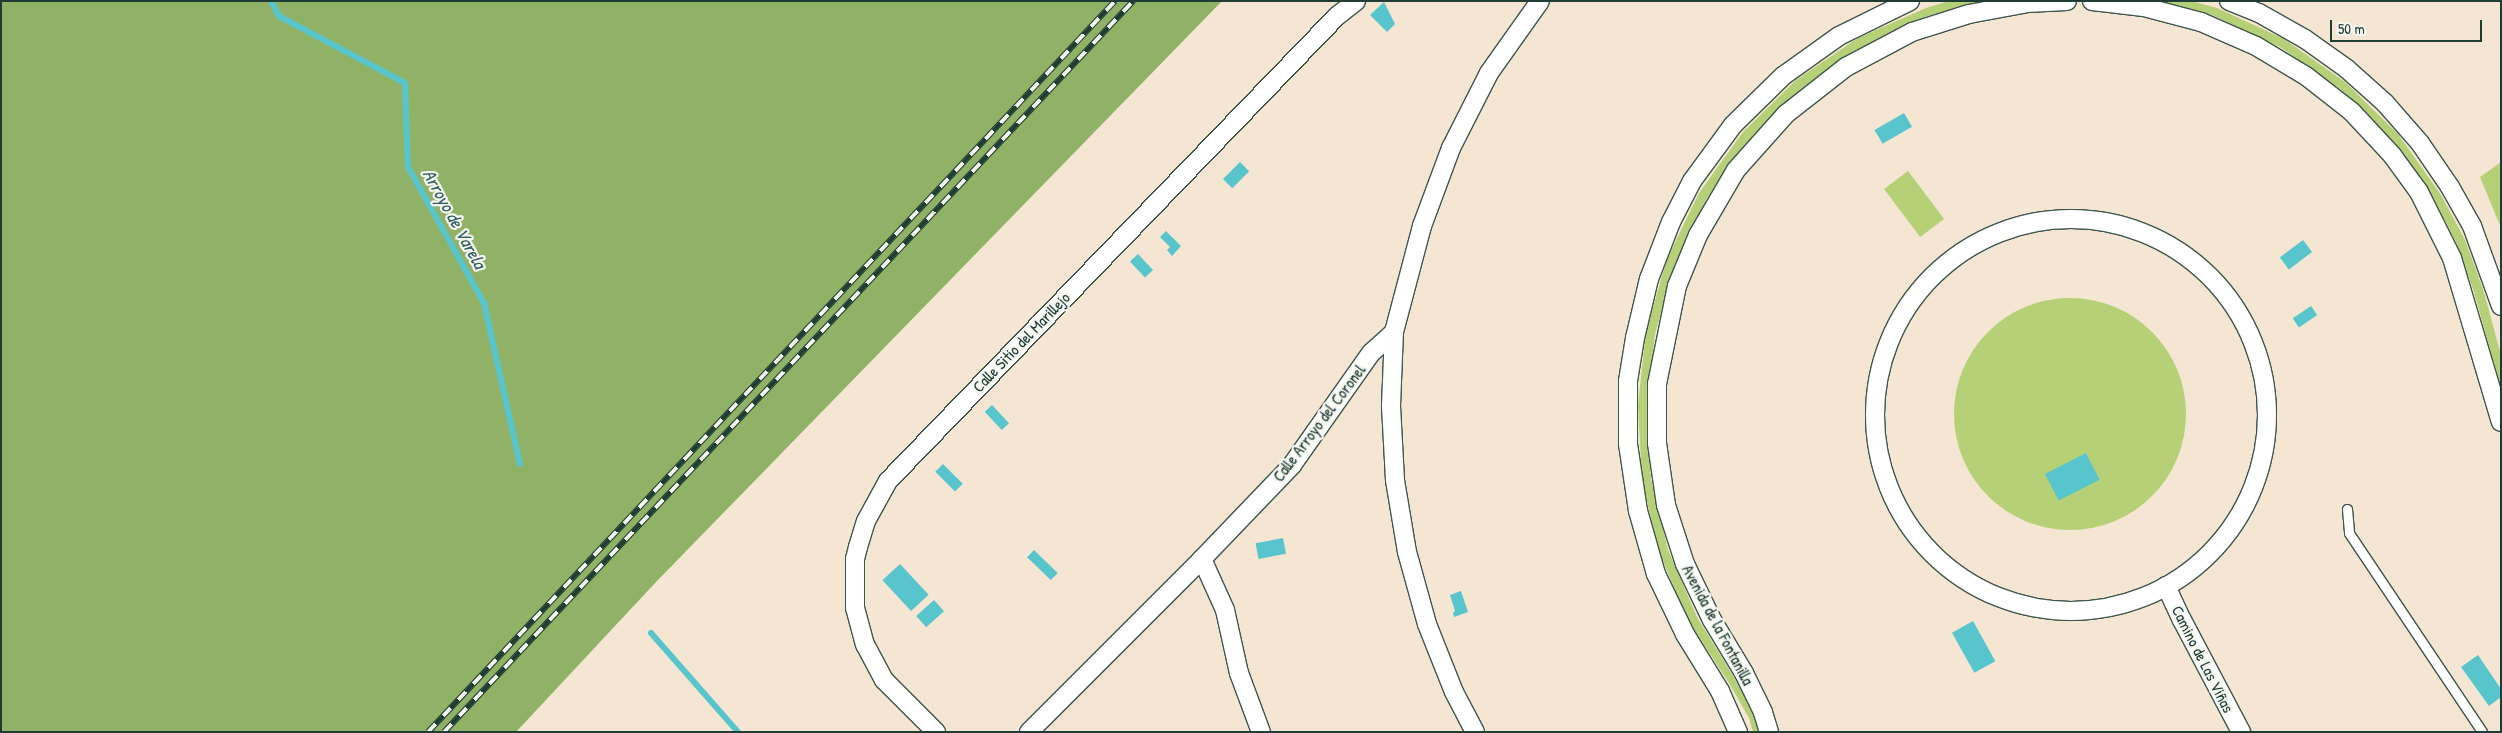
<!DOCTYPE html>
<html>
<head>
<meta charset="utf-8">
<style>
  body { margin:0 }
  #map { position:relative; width:2502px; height:733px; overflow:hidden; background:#f5e5d3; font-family:"Patrick Hand",sans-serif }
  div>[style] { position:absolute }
  .green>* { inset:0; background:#b5d076; transform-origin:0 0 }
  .round { border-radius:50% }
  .forest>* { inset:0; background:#90b267 }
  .water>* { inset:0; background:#58c5cd; transform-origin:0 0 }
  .stream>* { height:6px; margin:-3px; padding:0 3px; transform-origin:3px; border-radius:3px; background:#58c5cd }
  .roads { filter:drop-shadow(1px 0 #3f564c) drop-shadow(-1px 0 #3f564c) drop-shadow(0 1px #3f564c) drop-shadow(0 -1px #3f564c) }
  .service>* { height:9px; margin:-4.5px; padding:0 4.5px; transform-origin:4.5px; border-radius:4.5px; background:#fff }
  .minor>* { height:18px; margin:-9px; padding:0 9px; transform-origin:9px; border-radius:9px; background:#fff }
  .minor>.ring { margin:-9px; padding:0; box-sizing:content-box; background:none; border:18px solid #fff; border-radius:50% }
  .rail>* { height:5.5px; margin-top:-2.75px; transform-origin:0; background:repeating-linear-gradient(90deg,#f6f6f2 0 11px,#1f3d34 0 22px); box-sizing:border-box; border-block:1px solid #1f3d34 }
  span { translate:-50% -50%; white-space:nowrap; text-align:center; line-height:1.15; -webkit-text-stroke:4.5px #f6f6f2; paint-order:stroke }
  .street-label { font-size:16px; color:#1f3d34 }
  .water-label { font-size:18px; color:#2d5f5a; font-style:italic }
  .frame { position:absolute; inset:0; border:2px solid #1f3d34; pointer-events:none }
  .scale { position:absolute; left:2330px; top:20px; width:152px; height:22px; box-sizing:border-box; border:2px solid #1f3d34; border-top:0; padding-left:6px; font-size:15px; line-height:18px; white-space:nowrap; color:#1f3d34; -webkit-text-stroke:4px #f6f6f2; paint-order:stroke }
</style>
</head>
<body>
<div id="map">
  <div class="green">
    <div style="clip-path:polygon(1949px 1px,1985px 1px,1928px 16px,1862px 47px,1802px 88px,1750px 139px,1707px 198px,1675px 264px,1655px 334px,1647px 406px,1651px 479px,1668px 550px,1697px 617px,1757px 715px,1763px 732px,1753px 732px,1749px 718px,1729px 683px,1688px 620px,1659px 552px,1642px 480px,1638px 405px,1646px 331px,1667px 259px,1699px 193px,1743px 132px,1796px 80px,1858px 38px,1926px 8px)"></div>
    <div style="clip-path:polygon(2157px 1px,2191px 1px,2217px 8px,2284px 39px,2345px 82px,2398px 134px,2441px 195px,2465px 240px,2483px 289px,2501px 355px,2501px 390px,2474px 292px,2457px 244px,2434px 199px,2392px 140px,2340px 89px,2280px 47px,2214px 16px)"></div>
    <div style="clip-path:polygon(2501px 162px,2501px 228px,2480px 177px)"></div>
    <div style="left:1908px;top:171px;width:60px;height:30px;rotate:53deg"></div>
    <div class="round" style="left:1954px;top:298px;width:232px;height:232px"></div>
  </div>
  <div class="forest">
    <div style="clip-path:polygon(1px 1px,1222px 1px,656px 582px,516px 732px,1px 732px)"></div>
  </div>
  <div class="water">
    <div style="clip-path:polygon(1384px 2px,1395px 24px,1387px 32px,1370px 15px)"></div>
    <div style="left:1904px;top:113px;width:16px;height:34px;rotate:60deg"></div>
    <div style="left:1240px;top:162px;width:13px;height:24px;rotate:45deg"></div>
    <div style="clip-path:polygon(1166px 231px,1181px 246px,1172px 256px,1167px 250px,1170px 247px,1160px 237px)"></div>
    <div style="left:2303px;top:240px;width:15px;height:29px;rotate:53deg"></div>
    <div style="left:1138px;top:254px;width:22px;height:11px;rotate:47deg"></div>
    <div style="left:2311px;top:306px;width:11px;height:22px;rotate:56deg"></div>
    <div style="left:992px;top:405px;width:25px;height:10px;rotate:47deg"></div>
    <div style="left:2086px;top:453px;width:30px;height:46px;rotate:63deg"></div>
    <div style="left:943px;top:464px;width:28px;height:11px;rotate:45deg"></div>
    <div style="left:1283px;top:538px;width:16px;height:28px;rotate:79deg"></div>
    <div style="left:1034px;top:550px;width:33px;height:10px;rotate:44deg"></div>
    <div style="left:900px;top:564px;width:42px;height:24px;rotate:47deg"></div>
    <div style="clip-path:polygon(1461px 591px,1468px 612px,1454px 617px,1453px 613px,1455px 611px,1450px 595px)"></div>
    <div style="left:934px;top:600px;width:15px;height:24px;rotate:48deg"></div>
    <div style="left:1973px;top:621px;width:46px;height:24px;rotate:61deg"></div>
    <div style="clip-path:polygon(2478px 655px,2501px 689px,2501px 697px,2489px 706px,2461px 667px)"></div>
  </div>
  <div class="stream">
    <div style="left:271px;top:1px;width:17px;rotate:62deg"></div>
    <div style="left:279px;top:16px;width:143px;rotate:28deg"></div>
    <div style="left:405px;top:83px;width:84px;rotate:88deg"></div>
    <div style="left:408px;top:167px;width:156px;rotate:60.8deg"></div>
    <div style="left:484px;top:303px;width:165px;rotate:77.4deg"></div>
    <div style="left:651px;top:633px;width:132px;rotate:48.7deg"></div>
  </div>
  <div class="roads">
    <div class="service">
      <div style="left:2347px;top:509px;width:24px;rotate:85deg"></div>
      <div style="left:2349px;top:533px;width:239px;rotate:56.2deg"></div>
    </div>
    <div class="minor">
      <div style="left:2092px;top:1px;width:52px;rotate:6.6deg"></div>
      <div style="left:2144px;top:7px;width:59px;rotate:14.7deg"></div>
      <div style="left:2201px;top:22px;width:60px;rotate:23.6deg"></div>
      <div style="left:2256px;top:46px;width:58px;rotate:31deg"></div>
      <div style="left:2306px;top:76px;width:58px;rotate:38deg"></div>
      <div style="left:2352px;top:112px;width:59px;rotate:47.1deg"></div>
      <div style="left:2392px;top:155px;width:46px;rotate:53.9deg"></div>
      <div style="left:2419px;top:192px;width:74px;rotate:63.4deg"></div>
      <div style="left:2452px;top:258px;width:171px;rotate:73.4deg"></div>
      <div style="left:2229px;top:1px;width:32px;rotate:22deg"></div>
      <div style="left:2259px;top:13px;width:53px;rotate:29.5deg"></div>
      <div style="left:2305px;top:39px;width:52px;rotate:35.5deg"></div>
      <div style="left:2347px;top:69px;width:51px;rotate:41.8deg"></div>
      <div style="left:2385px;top:103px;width:53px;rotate:48.8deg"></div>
      <div style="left:2420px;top:143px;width:53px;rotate:55.7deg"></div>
      <div style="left:2450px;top:187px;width:45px;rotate:60.6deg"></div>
      <div style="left:2472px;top:226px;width:85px;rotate:70.1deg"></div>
      <div class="ring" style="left:1875px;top:219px;width:374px;height:374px"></div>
      <div style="left:1202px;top:559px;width:56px;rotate:65.7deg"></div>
      <div style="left:1225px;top:610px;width:65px;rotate:77.5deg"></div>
      <div style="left:1239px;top:673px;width:63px;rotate:69.6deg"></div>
      <div style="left:2166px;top:586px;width:38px;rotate:65deg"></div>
      <div style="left:2182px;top:620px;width:127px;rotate:62.2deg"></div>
      <div style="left:936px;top:732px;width:74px;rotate:-135deg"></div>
      <div style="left:884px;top:680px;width:40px;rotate:-118deg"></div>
      <div style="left:865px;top:645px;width:38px;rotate:-105deg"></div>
      <div style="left:855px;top:608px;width:49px;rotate:-90deg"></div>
      <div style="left:855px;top:559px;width:12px;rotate:-76deg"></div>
      <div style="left:858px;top:547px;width:27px;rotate:-73deg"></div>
      <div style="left:866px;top:521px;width:46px;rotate:-61.2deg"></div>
      <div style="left:888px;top:481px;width:646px;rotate:-46deg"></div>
      <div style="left:1337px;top:16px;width:24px;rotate:-38deg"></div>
      <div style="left:1029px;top:732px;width:245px;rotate:-45deg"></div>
      <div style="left:1202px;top:559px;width:130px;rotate:-46.2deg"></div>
      <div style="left:1292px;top:465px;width:137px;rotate:-54.8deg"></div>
      <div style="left:1371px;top:353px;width:31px;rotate:-42deg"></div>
      <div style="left:1475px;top:732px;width:45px;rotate:-117.7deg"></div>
      <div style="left:1454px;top:692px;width:73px;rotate:-111.7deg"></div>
      <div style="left:1427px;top:624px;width:75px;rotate:-105.5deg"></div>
      <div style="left:1407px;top:552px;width:73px;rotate:-99.5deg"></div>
      <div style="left:1395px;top:480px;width:74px;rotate:-93.1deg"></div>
      <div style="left:1391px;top:406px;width:74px;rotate:-87.7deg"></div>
      <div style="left:1394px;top:332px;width:110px;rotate:-75.2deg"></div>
      <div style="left:1422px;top:226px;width:83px;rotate:-69.6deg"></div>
      <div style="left:1451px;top:148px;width:84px;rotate:-63.1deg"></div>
      <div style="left:1489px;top:73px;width:88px;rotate:-54.7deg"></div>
      <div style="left:1738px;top:732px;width:45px;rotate:-113.7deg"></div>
      <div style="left:1720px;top:691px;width:67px;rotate:-121.6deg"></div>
      <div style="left:1685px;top:634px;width:67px;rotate:-115.8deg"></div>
      <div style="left:1656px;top:574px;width:66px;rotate:-105.9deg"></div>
      <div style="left:1638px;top:511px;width:68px;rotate:-98.5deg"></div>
      <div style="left:1628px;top:444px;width:63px;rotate:-90deg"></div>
      <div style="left:1628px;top:381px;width:44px;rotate:-80.8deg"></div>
      <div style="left:1635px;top:338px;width:61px;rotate:-76.7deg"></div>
      <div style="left:1649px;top:279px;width:61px;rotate:-68.9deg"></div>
      <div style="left:1671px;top:222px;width:46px;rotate:-62.9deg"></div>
      <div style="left:1692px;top:181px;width:69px;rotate:-53.8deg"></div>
      <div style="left:1733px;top:125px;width:70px;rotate:-44.4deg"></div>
      <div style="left:1783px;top:76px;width:69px;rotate:-35.5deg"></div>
      <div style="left:1839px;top:36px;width:79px;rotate:-26.2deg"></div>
      <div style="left:1769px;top:732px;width:21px;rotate:-107deg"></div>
      <div style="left:1763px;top:712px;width:43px;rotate:-116deg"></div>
      <div style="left:1744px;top:673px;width:62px;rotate:-121.1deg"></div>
      <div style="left:1712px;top:620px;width:62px;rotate:-115.7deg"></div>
      <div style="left:1685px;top:564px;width:62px;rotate:-107.9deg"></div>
      <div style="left:1666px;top:505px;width:63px;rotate:-98.3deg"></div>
      <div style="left:1657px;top:443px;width:59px;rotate:-90deg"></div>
      <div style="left:1657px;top:384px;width:100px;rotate:-78.5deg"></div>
      <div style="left:1677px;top:286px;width:55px;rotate:-67.6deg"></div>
      <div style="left:1698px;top:235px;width:75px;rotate:-59.7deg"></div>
      <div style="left:1736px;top:170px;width:75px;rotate:-48.2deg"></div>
      <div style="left:1786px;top:114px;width:76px;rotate:-38.1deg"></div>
      <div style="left:1846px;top:67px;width:75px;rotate:-27.9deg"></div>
      <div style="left:1912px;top:32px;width:60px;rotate:-17.5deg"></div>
      <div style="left:1969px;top:14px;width:59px;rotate:-10.7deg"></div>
      <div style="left:2027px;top:3px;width:40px;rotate:-2.9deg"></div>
    </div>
  </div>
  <div class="rail">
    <div style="left:428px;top:732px;width:1003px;rotate:-46.78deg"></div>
    <div style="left:444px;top:732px;width:1005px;rotate:-46.69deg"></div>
  </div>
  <div class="street-label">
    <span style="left:1021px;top:342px;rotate:-46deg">Calle Sitio del Marillejo</span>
    <span style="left:1319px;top:423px;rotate:-53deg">Calle Arroyo del Coronel</span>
    <span style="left:1718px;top:625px;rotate:62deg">Avenida de la Fontanilla</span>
    <span style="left:2203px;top:659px;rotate:63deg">Camino de Las Viñas</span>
  </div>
  <div class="water-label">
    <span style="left:454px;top:219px;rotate:61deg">Arroyo de Varela</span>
  </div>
  <div class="frame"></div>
  <div class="scale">50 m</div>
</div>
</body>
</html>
